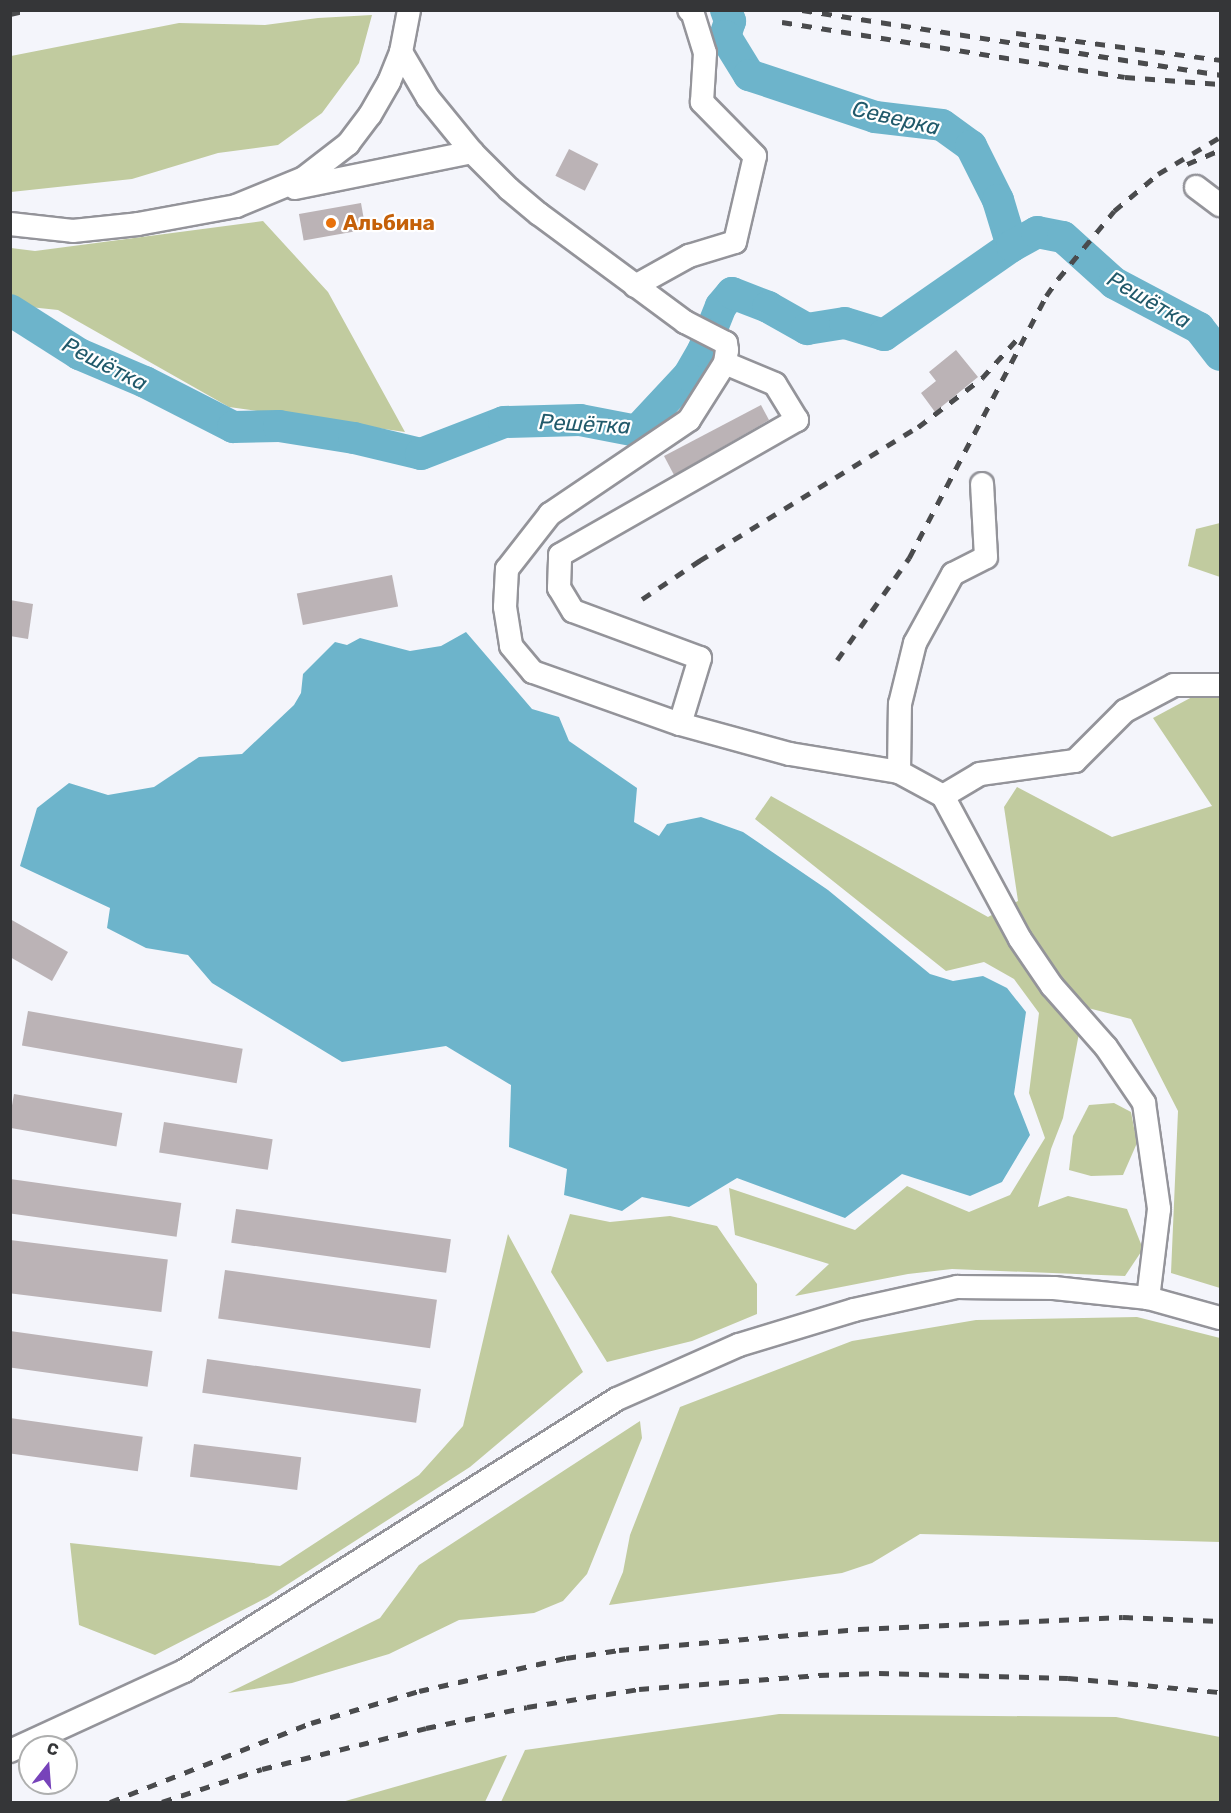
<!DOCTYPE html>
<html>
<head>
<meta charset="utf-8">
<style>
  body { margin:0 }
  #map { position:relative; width:1231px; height:1813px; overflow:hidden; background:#f4f5fb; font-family:Rubik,sans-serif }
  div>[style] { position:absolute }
  .green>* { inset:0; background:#c1cb9f }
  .water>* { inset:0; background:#6db4cb }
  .river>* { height:32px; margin:-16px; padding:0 16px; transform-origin:16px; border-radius:16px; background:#6db4cb }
  .building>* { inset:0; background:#bbb3b6; transform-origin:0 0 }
  .roads { filter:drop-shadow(2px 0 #94949a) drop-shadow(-2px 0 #94949a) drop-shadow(0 2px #94949a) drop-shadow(0 -2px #94949a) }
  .minor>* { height:22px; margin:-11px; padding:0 11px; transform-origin:11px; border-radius:11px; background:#fff }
  .rail>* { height:4.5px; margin-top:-2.25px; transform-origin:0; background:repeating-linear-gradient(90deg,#4a4b4d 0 10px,transparent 0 20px) }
  .dots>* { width:16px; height:16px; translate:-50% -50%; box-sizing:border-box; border:3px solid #fff; border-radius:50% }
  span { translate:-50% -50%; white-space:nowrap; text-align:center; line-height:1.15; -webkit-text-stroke:4.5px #fff; paint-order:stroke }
  .food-label { font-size:21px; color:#c56008; font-weight:700 }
  .left { translate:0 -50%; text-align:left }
  .water-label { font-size:22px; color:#215a6b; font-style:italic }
  .frame { position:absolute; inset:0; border:12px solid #353638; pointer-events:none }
  .north { position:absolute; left:18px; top:1735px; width:60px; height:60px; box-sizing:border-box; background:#fff; border:2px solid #aeafaf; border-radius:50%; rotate:17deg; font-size:16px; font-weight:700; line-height:24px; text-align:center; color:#353638 }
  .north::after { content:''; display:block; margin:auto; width:21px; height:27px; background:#7743ba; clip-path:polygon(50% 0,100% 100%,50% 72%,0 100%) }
</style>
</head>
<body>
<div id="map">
  <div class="green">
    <div style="clip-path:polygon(372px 15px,359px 63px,322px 113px,278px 145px,218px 153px,132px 179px,11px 192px,11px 56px,179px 23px,265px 25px,318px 18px)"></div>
    <div style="clip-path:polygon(263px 221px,328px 292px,405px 432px,229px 407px,58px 310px,11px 305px,11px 248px,35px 251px)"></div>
    <div style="clip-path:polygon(1220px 523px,1220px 577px,1188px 566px,1196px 529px)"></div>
    <div style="clip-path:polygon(1220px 682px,1220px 1288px,1171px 1273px,1178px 1111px,1131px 1019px,1084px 1007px,1063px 1118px,1051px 1149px,1038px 1207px,1068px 1196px,1127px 1209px,1143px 1249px,1125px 1276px,952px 1269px,908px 1274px,795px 1296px,829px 1264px,735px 1235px,729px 1188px,855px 1230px,907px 1186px,969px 1212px,1010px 1195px,1045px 1138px,1029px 1093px,1039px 1013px,1014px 979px,984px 962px,946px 971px,755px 819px,771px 796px,988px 917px,1018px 901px,1004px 807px,1017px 787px,1112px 837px,1212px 806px,1153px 718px)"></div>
    <div style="clip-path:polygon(1114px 1103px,1131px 1112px,1137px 1143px,1123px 1175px,1091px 1176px,1069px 1170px,1073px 1136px,1089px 1105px)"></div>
    <div style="clip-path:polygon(570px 1214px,610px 1222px,670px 1216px,717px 1226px,757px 1284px,757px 1314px,692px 1341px,607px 1362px,551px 1272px)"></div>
    <div style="clip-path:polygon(508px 1234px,583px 1372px,470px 1467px,268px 1597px,155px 1655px,79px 1625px,70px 1543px,280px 1566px,419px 1475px,463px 1426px)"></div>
    <div style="clip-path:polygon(1137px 1317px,1220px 1338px,1220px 1542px,920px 1534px,872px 1563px,842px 1573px,609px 1605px,623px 1572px,630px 1535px,680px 1407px,852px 1341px,976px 1320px)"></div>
    <div style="clip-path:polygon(640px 1421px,642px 1438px,587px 1574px,563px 1601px,534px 1613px,459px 1620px,389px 1654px,292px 1683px,228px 1693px,380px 1618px,419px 1565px)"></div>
    <div style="clip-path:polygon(779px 1714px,1116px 1717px,1220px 1737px,1220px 1802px,501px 1802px,525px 1750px)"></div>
    <div style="clip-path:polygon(507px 1755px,485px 1802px,342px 1802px)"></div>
  </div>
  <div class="water">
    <div style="clip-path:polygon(466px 632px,532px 709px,559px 717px,569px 741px,637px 788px,634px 822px,659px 836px,667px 824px,701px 817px,743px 832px,828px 890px,930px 974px,953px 981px,983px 976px,1007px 988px,1026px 1012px,1014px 1094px,1030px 1135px,1002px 1182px,970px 1196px,902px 1174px,845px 1218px,737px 1178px,689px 1207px,642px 1197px,622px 1211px,564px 1195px,567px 1169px,509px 1147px,511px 1085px,446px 1046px,342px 1062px,212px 983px,188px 955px,146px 948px,107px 928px,110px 908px,20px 866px,37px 808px,69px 783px,108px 795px,154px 787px,199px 757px,242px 754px,294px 705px,301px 693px,303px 674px,335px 642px,347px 645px,360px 638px,410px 651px,441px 646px)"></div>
  </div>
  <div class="river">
    <div style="left:726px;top:10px;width:12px;rotate:70deg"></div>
    <div style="left:730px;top:21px;width:16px;rotate:108deg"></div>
    <div style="left:725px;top:36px;width:46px;rotate:58.4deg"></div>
    <div style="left:749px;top:75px;width:133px;rotate:18.4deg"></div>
    <div style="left:875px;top:117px;width:67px;rotate:6.8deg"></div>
    <div style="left:942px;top:125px;width:36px;rotate:36deg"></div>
    <div style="left:971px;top:146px;width:60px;rotate:63.4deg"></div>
    <div style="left:998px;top:200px;width:48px;rotate:73.1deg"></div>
    <div style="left:10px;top:310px;width:82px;rotate:32.5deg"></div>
    <div style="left:79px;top:354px;width:72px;rotate:23deg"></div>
    <div style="left:145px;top:382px;width:99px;rotate:27.1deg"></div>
    <div style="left:233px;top:427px;width:46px;rotate:-1.2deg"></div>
    <div style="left:279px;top:426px;width:76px;rotate:9.1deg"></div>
    <div style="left:354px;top:438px;width:69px;rotate:13.4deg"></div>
    <div style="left:421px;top:454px;width:89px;rotate:-21.1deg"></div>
    <div style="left:504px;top:422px;width:76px;rotate:-1.5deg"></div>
    <div style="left:580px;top:420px;width:58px;rotate:10.9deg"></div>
    <div style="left:637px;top:431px;width:76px;rotate:-47.1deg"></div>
    <div style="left:689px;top:375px;width:28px;rotate:-60deg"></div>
    <div style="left:703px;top:351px;width:48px;rotate:-68.2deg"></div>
    <div style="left:721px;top:306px;width:17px;rotate:-50deg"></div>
    <div style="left:732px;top:293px;width:39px;rotate:21deg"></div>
    <div style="left:768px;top:307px;width:45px;rotate:29.4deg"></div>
    <div style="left:807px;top:329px;width:38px;rotate:-9deg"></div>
    <div style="left:845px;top:323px;width:41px;rotate:17.1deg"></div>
    <div style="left:884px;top:335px;width:156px;rotate:-34.8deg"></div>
    <div style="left:1012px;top:246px;width:29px;rotate:-29deg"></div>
    <div style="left:1037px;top:232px;width:26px;rotate:11deg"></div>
    <div style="left:1063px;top:237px;width:69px;rotate:42deg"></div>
    <div style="left:1114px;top:283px;width:96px;rotate:27.9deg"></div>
    <div style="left:1199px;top:328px;width:34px;rotate:52deg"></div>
  </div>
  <div class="building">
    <div style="left:569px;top:149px;width:33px;height:30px;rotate:27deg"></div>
    <div style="left:361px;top:203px;width:27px;height:63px;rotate:80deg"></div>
    <div style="clip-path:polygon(956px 350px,978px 377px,935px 412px,921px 393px,936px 381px,929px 372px)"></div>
    <div style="clip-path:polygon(761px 405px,769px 420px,674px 475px,664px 456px)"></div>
    <div style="left:392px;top:575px;width:32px;height:97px;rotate:79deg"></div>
    <div style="clip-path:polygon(10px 600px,33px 604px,28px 639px,10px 636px)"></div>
    <div style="clip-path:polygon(10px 919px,68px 952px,52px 981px,10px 957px)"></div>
    <div style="left:28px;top:1011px;width:218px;height:35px;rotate:10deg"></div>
    <div style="left:14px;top:1094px;width:110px;height:34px;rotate:10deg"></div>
    <div style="left:164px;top:1122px;width:110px;height:31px;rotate:9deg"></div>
    <div style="left:10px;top:1179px;width:173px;height:34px;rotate:8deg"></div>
    <div style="left:236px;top:1209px;width:217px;height:34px;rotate:8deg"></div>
    <div style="left:10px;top:1240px;width:159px;height:53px;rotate:7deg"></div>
    <div style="left:225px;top:1270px;width:214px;height:49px;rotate:8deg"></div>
    <div style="left:10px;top:1331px;width:144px;height:36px;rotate:8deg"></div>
    <div style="left:207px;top:1359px;width:216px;height:34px;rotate:8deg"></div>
    <div style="left:10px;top:1418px;width:134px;height:35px;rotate:8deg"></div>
    <div style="left:194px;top:1444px;width:108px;height:33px;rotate:7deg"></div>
  </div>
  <div class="roads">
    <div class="minor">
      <div style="left:401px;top:52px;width:53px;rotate:59.6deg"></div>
      <div style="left:428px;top:98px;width:70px;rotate:50.8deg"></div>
      <div style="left:472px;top:152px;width:52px;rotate:45deg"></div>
      <div style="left:509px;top:189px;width:39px;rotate:40deg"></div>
      <div style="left:539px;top:214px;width:182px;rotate:36.5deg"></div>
      <div style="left:685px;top:322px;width:46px;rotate:27.1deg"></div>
      <div style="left:726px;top:343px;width:7px;rotate:82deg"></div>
      <div style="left:727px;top:350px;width:13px;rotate:99deg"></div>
      <div style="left:725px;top:363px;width:67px;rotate:122.3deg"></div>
      <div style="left:689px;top:420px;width:168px;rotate:145.9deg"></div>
      <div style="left:550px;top:514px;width:70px;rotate:128deg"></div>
      <div style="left:507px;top:569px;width:38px;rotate:93deg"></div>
      <div style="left:505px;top:607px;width:39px;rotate:81deg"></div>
      <div style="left:511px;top:646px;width:34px;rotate:50deg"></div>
      <div style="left:533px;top:672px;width:156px;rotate:19.5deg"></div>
      <div style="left:680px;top:724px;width:114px;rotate:15.3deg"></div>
      <div style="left:790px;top:754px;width:110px;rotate:9.4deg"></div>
      <div style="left:899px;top:772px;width:50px;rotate:28.6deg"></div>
      <div style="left:943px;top:796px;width:162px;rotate:61.7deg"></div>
      <div style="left:1020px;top:939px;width:57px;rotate:55.8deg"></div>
      <div style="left:1052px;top:986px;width:81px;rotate:48.5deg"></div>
      <div style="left:1106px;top:1047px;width:68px;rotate:55.8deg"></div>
      <div style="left:1144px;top:1103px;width:107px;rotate:81.9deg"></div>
      <div style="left:1159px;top:1209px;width:90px;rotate:97deg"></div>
      <div style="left:1196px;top:187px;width:30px;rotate:37deg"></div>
      <div style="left:295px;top:188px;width:181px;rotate:-11.5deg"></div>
      <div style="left:10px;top:224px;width:63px;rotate:6.3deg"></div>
      <div style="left:73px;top:231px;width:65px;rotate:-6.1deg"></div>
      <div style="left:138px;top:224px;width:100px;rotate:-10.4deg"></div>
      <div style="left:236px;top:206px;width:74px;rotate:-22.4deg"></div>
      <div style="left:304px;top:178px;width:56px;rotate:-37.7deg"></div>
      <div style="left:348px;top:144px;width:36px;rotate:-53deg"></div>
      <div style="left:370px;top:115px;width:38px;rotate:-60deg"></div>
      <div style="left:389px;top:82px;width:32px;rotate:-68deg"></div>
      <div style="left:401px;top:52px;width:43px;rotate:-79.2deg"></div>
      <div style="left:635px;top:286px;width:62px;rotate:-29.1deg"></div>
      <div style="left:689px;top:256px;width:48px;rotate:-16.9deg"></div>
      <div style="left:735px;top:242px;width:88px;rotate:-76.9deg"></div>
      <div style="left:755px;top:156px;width:76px;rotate:-134.5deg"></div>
      <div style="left:702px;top:102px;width:49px;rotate:-86.5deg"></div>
      <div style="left:705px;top:53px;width:44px;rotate:-107.2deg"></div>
      <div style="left:692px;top:11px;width:3px;rotate:-162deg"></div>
      <div style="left:680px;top:724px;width:69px;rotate:-73.1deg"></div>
      <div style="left:700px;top:658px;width:135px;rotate:-159.7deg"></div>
      <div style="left:573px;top:611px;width:27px;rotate:-121deg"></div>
      <div style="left:559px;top:588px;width:33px;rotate:-88deg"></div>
      <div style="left:560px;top:555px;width:273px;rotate:-29.7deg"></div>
      <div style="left:797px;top:420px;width:42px;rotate:-121.4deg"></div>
      <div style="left:775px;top:384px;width:54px;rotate:-157.2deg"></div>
      <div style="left:899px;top:772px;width:68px;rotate:-89.2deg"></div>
      <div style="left:900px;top:704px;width:63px;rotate:-76.2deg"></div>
      <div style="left:915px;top:643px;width:79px;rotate:-61.2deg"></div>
      <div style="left:953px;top:574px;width:37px;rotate:-27deg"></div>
      <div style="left:986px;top:557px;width:73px;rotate:-93.1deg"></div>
      <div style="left:943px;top:796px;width:43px;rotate:-30.7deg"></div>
      <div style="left:980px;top:774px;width:96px;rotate:-7.8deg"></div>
      <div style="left:1075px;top:761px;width:71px;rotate:-45deg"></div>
      <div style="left:1125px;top:711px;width:55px;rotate:-28deg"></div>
      <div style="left:1174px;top:685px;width:46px"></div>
      <div style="left:10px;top:1751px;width:192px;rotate:-24.7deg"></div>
      <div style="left:184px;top:1671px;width:511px;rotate:-32.14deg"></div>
      <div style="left:617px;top:1399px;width:133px;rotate:-23.9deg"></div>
      <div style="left:739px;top:1345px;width:120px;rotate:-16.9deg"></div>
      <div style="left:854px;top:1310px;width:106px;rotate:-12.6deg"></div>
      <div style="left:957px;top:1287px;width:97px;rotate:0.6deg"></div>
      <div style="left:1054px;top:1288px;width:95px;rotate:6.1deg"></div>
      <div style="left:1148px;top:1298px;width:75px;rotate:15.5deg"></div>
    </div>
  </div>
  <div class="rail">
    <div style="left:802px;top:10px;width:423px;rotate:8.8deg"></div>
    <div style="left:10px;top:14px;width:18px;rotate:-13deg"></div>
    <div style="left:782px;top:22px;width:347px;rotate:9.1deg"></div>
    <div style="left:1125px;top:77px;width:95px;rotate:4.2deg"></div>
    <div style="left:1016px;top:33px;width:206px;rotate:7.5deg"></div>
    <div style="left:1187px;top:164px;width:36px;rotate:-23deg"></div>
    <div style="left:642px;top:599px;width:69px;rotate:-33.7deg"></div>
    <div style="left:699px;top:561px;width:257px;rotate:-31.5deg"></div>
    <div style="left:918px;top:427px;width:81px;rotate:-37.4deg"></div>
    <div style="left:982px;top:378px;width:52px;rotate:-48.1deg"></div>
    <div style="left:837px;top:660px;width:125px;rotate:-54.8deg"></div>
    <div style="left:909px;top:558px;width:296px;rotate:-62.4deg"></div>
    <div style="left:1046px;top:296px;width:21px;rotate:-55deg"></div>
    <div style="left:1058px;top:279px;width:88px;rotate:-50.5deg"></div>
    <div style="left:1114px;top:211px;width:57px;rotate:-40.1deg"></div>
    <div style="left:1158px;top:174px;width:72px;rotate:-30.8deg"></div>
    <div style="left:110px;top:1802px;width:216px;rotate:-21.5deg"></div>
    <div style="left:311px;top:1723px;width:113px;rotate:-16.5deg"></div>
    <div style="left:419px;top:1691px;width:151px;rotate:-12.7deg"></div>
    <div style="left:566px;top:1658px;width:54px;rotate:-8.6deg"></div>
    <div style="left:619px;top:1650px;width:241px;rotate:-5deg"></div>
    <div style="left:859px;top:1629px;width:264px;rotate:-2.6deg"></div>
    <div style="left:1123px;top:1617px;width:97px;rotate:2.4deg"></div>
    <div style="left:162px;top:1802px;width:105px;rotate:-18.3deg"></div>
    <div style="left:262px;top:1769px;width:169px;rotate:-14deg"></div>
    <div style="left:426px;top:1728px;width:103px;rotate:-11.7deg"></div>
    <div style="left:527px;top:1707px;width:113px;rotate:-9.1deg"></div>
    <div style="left:639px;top:1689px;width:181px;rotate:-4.4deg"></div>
    <div style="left:819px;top:1675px;width:60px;rotate:-1.9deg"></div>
    <div style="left:879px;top:1673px;width:189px;rotate:1.5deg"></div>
    <div style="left:1068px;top:1678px;width:153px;rotate:5.3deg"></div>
  </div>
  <div class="dots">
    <div style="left:331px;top:223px;background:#e8710a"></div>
  </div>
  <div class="food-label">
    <span class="left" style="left:343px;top:223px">Альбина</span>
  </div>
  <div class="water-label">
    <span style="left:896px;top:118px;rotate:13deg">Северка</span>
    <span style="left:1149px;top:300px;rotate:30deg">Решётка</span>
    <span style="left:105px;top:364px;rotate:27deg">Решётка</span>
    <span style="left:585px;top:424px;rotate:3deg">Решётка</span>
  </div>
  <div class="frame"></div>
  <div class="north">С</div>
</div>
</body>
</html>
